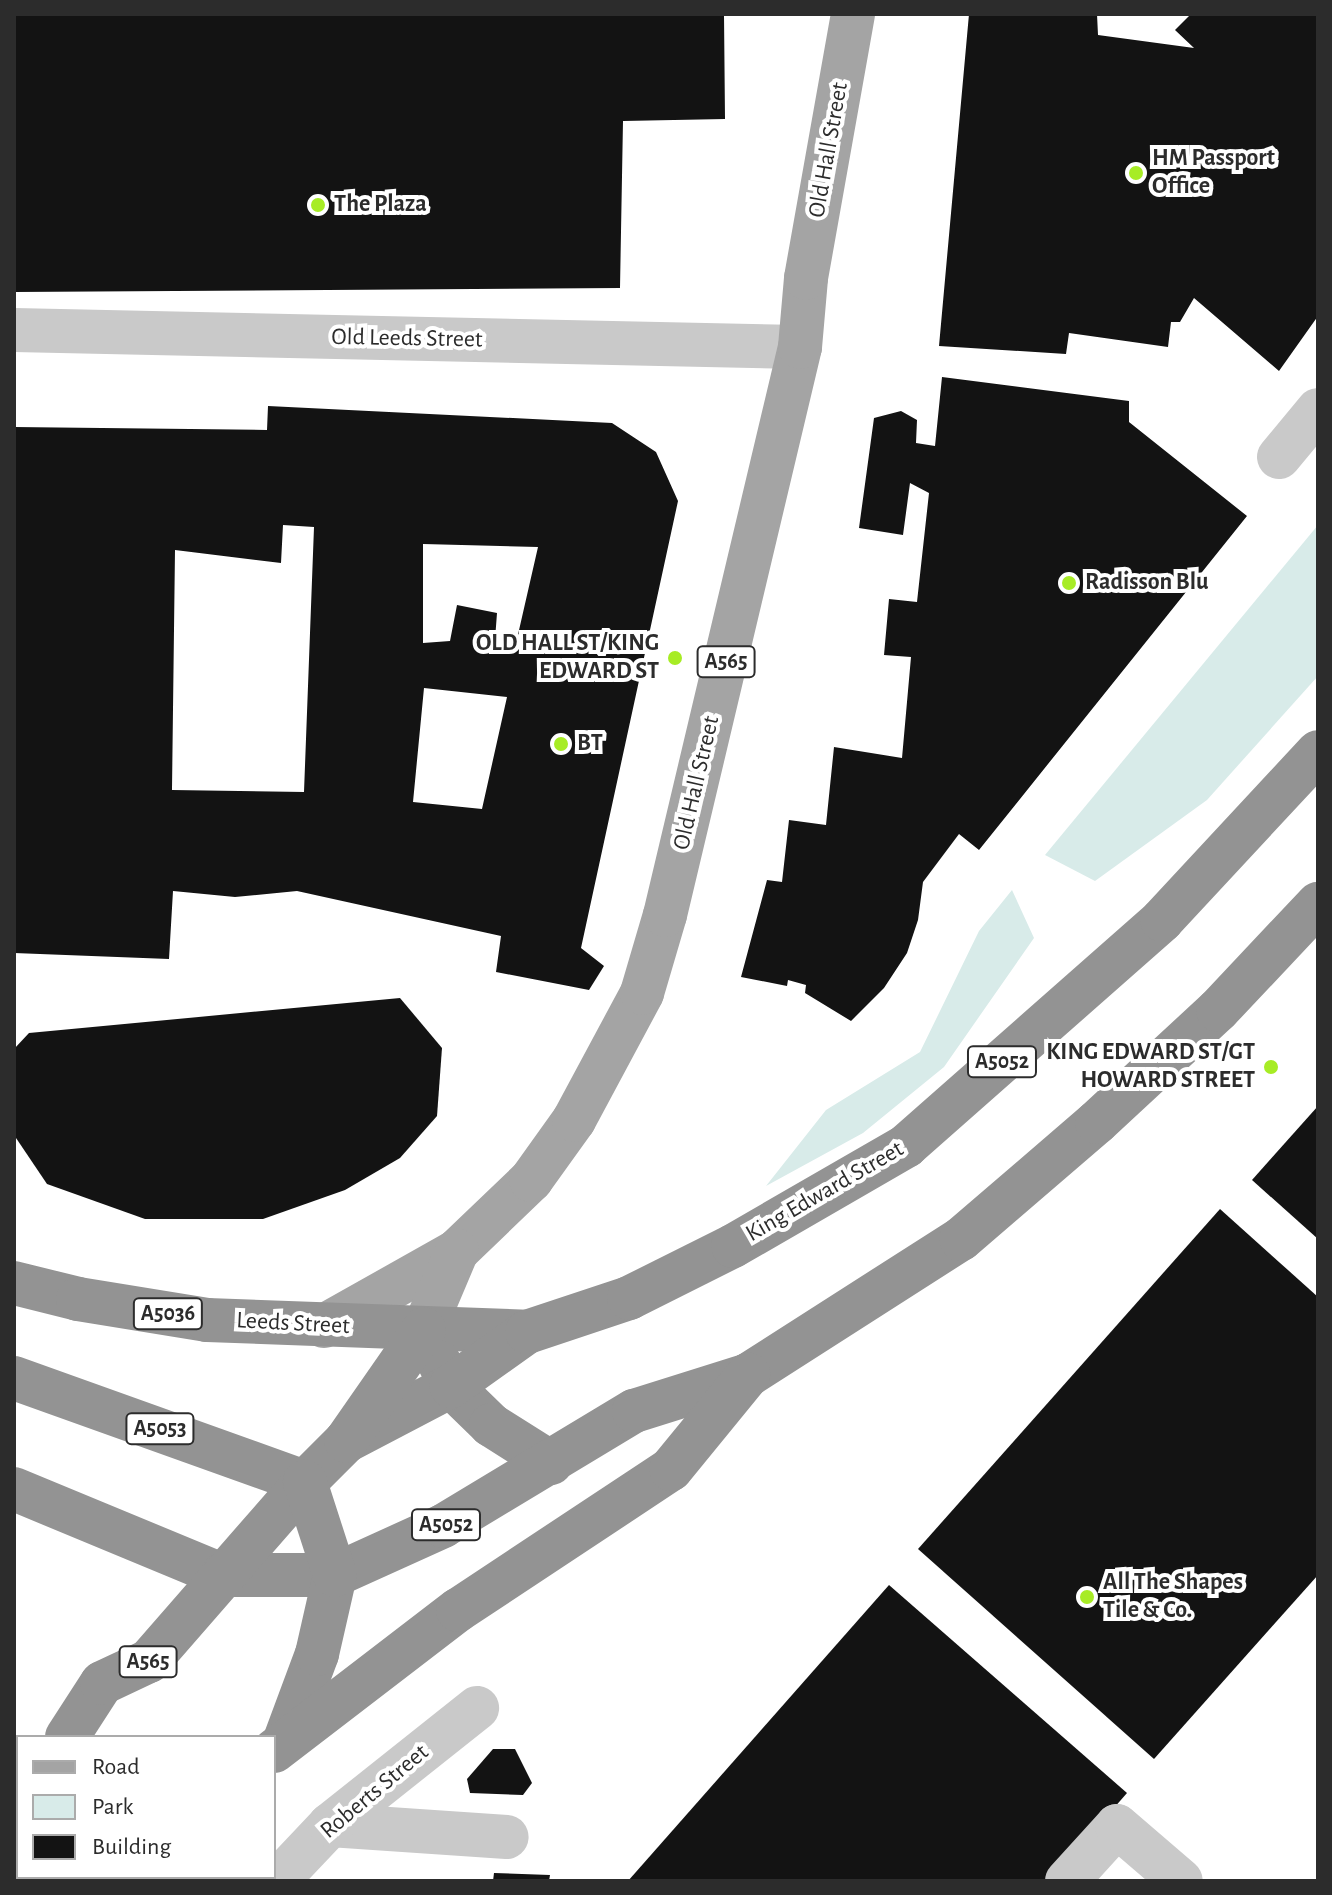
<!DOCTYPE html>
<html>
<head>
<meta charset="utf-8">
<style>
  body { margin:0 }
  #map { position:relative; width:1332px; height:1895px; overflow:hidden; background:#fff; font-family:"Alegreya Sans",sans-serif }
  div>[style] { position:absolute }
  .green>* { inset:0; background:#d8ebe9 }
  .building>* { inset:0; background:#131313 }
  .minor>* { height:44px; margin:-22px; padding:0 22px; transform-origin:22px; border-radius:22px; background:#c9c9c9 }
  .major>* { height:44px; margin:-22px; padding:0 22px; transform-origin:22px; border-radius:22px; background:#a4a4a4 }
  .highway>* { height:44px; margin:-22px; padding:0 22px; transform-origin:22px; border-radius:22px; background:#939393 }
  .dots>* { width:22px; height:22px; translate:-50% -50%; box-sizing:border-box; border:4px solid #fff; border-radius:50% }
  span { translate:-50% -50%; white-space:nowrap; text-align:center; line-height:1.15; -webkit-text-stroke:8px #fff; paint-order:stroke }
  .shield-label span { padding:2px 6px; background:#fff; border:2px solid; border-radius:6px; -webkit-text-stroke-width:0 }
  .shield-label { font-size:22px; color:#2c2c2c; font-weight:700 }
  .street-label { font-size:24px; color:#2c2c2c }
  .poi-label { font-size:24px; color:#2c2c2c; font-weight:700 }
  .left { translate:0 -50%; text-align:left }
  .right { translate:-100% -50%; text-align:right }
  .frame { position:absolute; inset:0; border:16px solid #2c2c2c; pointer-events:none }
  .legend { position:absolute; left:16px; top:1735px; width:260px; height:144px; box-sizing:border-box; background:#fff; border:2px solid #ababab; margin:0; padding:10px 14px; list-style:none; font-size:24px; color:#2c2c2c }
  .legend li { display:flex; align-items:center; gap:16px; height:40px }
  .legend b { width:40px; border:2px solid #ababab }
</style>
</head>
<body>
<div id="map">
  <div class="green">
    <div style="clip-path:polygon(1318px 525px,1318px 676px,1207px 800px,1095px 881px,1045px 855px)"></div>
    <div style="clip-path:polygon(1012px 890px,1034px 938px,944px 1067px,863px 1133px,766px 1186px,826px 1110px,920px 1052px,979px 931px)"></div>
  </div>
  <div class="building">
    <div style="clip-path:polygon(14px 14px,724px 14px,725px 119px,623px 121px,620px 288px,14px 292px)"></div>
    <div style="clip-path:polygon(969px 14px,1097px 14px,1098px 35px,1194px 48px,1175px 30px,1191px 14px,1318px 14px,1318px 316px,1279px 371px,1194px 298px,1180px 322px,1171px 322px,1168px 347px,1069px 333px,1066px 354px,939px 346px)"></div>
    <div style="clip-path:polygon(942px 377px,1129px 401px,1129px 422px,1247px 516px,979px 850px,959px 834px,923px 882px,918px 920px,907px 953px,884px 988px,851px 1021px,805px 993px,806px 985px,788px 980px,787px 986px,741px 977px,767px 880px,782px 882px,789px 820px,826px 825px,834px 747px,902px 758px,911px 657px,884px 655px,889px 599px,917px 602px,929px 493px,910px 483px,903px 535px,859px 528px,874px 418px,901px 411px,917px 420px,916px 443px,935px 446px)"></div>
    <div style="clip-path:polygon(evenodd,268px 406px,612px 423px,656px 452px,678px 501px,581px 948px,604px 966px,589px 990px,496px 972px,501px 936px,297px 891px,235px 897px,173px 891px,169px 959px,14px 953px,14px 427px,267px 430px,268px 406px,283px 525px,314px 527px,304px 792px,172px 790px,175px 550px,281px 563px,283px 525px,268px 406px,423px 544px,538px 547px,514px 652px,494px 653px,497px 613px,457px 605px,450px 641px,423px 643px,423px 544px,268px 406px,424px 688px,507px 697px,482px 809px,413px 802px,424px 688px)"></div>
    <div style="clip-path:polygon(400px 998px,442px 1048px,437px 1116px,400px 1158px,345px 1190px,263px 1219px,145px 1219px,47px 1184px,14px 1135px,14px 1049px,29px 1033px)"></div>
    <div style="clip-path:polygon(1318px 1106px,1318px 1239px,1252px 1180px)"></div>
    <div style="clip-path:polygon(1220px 1209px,1318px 1297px,1318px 1575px,1154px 1759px,918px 1549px)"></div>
    <div style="clip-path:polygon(889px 1585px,1127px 1793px,1050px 1881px,628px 1881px)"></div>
    <div style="clip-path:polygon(493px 1749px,515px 1749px,532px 1783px,523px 1795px,470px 1793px,467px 1779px)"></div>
    <div style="clip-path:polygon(494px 1873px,550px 1875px,549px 1881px,493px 1881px)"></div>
  </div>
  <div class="minor">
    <div style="left:14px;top:330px;width:786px;rotate:1.24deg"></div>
    <div style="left:1279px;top:457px;width:61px;rotate:-50.3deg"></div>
    <div style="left:330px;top:1825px;width:177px;rotate:3.9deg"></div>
    <div style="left:277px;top:1881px;width:77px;rotate:-46.6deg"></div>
    <div style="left:330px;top:1825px;width:188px;rotate:-38.5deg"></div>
    <div style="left:1067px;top:1881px;width:74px;rotate:-47.7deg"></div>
    <div style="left:1117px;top:1826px;width:84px;rotate:40.7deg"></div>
  </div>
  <div class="major">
    <div style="left:324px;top:1326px;width:153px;rotate:-29.4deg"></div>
    <div style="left:457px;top:1251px;width:103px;rotate:-43.8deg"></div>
    <div style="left:531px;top:1180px;width:74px;rotate:-54.4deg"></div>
    <div style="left:574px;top:1120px;width:144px;rotate:-61.8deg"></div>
    <div style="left:642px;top:993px;width:81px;rotate:-73.6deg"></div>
    <div style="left:665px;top:915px;width:584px;rotate:-76.63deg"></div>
    <div style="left:800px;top:347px;width:69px;rotate:-85deg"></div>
    <div style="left:806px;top:278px;width:268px;rotate:-79.9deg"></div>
    <div style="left:424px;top:1329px;width:85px;rotate:-67.1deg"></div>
  </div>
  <div class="highway">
    <div style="left:14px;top:1283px;width:66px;rotate:14deg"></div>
    <div style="left:78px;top:1299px;width:131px;rotate:9.2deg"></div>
    <div style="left:207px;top:1320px;width:320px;rotate:2.1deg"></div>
    <div style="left:439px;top:1362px;width:27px;rotate:63deg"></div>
    <div style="left:451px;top:1386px;width:56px;rotate:44.3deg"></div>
    <div style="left:491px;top:1425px;width:71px;rotate:32.3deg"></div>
    <div style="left:14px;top:1378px;width:309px;rotate:19.7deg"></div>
    <div style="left:346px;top:1441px;width:119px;rotate:-27.6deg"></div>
    <div style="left:451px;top:1386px;width:93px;rotate:-35.4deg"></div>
    <div style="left:527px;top:1332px;width:108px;rotate:-18.4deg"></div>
    <div style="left:629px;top:1298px;width:116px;rotate:-26.6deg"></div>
    <div style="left:733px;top:1246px;width:200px;rotate:-30deg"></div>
    <div style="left:906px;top:1146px;width:341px;rotate:-41.4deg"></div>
    <div style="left:1162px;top:920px;width:229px;rotate:-47.1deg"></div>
    <div style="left:14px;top:1489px;width:225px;rotate:22.5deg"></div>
    <div style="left:222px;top:1575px;width:113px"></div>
    <div style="left:335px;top:1575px;width:119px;rotate:-24.4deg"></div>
    <div style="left:443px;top:1526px;width:223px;rotate:-31.1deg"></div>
    <div style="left:634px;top:1411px;width:120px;rotate:-17.5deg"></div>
    <div style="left:748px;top:1375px;width:253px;rotate:-32.6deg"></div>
    <div style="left:961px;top:1239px;width:179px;rotate:-40.7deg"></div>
    <div style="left:1097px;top:1122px;width:165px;rotate:-42.8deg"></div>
    <div style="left:1218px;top:1010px;width:146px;rotate:-46.7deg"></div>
    <div style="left:67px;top:1737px;width:64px;rotate:-57.1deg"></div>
    <div style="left:102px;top:1683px;width:52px;rotate:-25.1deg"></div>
    <div style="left:149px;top:1661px;width:237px;rotate:-48.9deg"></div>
    <div style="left:305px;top:1482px;width:58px;rotate:-45deg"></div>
    <div style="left:346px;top:1441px;width:136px;rotate:-55.1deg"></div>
    <div style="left:285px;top:1740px;width:92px;rotate:-69.6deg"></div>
    <div style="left:317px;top:1654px;width:81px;rotate:-77.2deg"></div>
    <div style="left:335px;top:1575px;width:98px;rotate:-107.9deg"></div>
    <div style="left:274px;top:1751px;width:232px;rotate:-37.5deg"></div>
    <div style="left:458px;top:1610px;width:255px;rotate:-33.5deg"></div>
    <div style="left:671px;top:1469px;width:122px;rotate:-50.7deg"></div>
    <div style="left:14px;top:1819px;width:7px;rotate:-56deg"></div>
    <div style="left:153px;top:1881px;width:6px;rotate:-45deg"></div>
  </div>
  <div class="dots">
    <div style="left:1136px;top:173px;background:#a7ec25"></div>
    <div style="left:318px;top:205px;background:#a7ec25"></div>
    <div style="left:1069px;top:583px;background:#a7ec25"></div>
    <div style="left:675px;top:658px;background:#a7ec25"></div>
    <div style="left:561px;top:744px;background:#a7ec25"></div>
    <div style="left:1271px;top:1067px;background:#a7ec25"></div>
    <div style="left:1087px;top:1597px;background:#a7ec25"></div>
  </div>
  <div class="shield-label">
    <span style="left:726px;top:662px">A565</span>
    <span style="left:1002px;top:1062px">A5052</span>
    <span style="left:168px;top:1314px">A5036</span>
    <span style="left:160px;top:1429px">A5053</span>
    <span style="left:446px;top:1525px">A5052</span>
    <span style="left:148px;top:1662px">A565</span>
  </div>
  <div class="street-label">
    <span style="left:829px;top:150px;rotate:-80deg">Old Hall Street</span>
    <span style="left:407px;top:339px;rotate:1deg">Old Leeds Street</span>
    <span style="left:697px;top:783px;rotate:-77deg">Old Hall Street</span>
    <span style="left:825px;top:1192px;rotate:-30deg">King Edward Street</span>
    <span style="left:293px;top:1324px;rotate:3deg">Leeds Street</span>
    <span style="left:375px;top:1792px;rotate:-40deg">Roberts Street</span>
  </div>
  <div class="poi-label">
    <span class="left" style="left:1152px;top:173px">HM Passport<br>Office</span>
    <span class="left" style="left:334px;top:205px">The Plaza</span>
    <span class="left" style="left:1085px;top:583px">Radisson Blu</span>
    <span class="right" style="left:659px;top:658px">OLD HALL ST/KING<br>EDWARD ST</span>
    <span class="left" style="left:577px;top:744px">BT</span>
    <span class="right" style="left:1255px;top:1067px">KING EDWARD ST/GT<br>HOWARD STREET</span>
    <span class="left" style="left:1103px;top:1597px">All The Shapes<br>Tile &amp; Co.</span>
  </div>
  <div class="frame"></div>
  <ul class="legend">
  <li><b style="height:10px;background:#a4a4a4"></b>Road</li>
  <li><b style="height:22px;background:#d8ebe9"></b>Park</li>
  <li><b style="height:22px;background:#131313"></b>Building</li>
  </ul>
</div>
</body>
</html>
